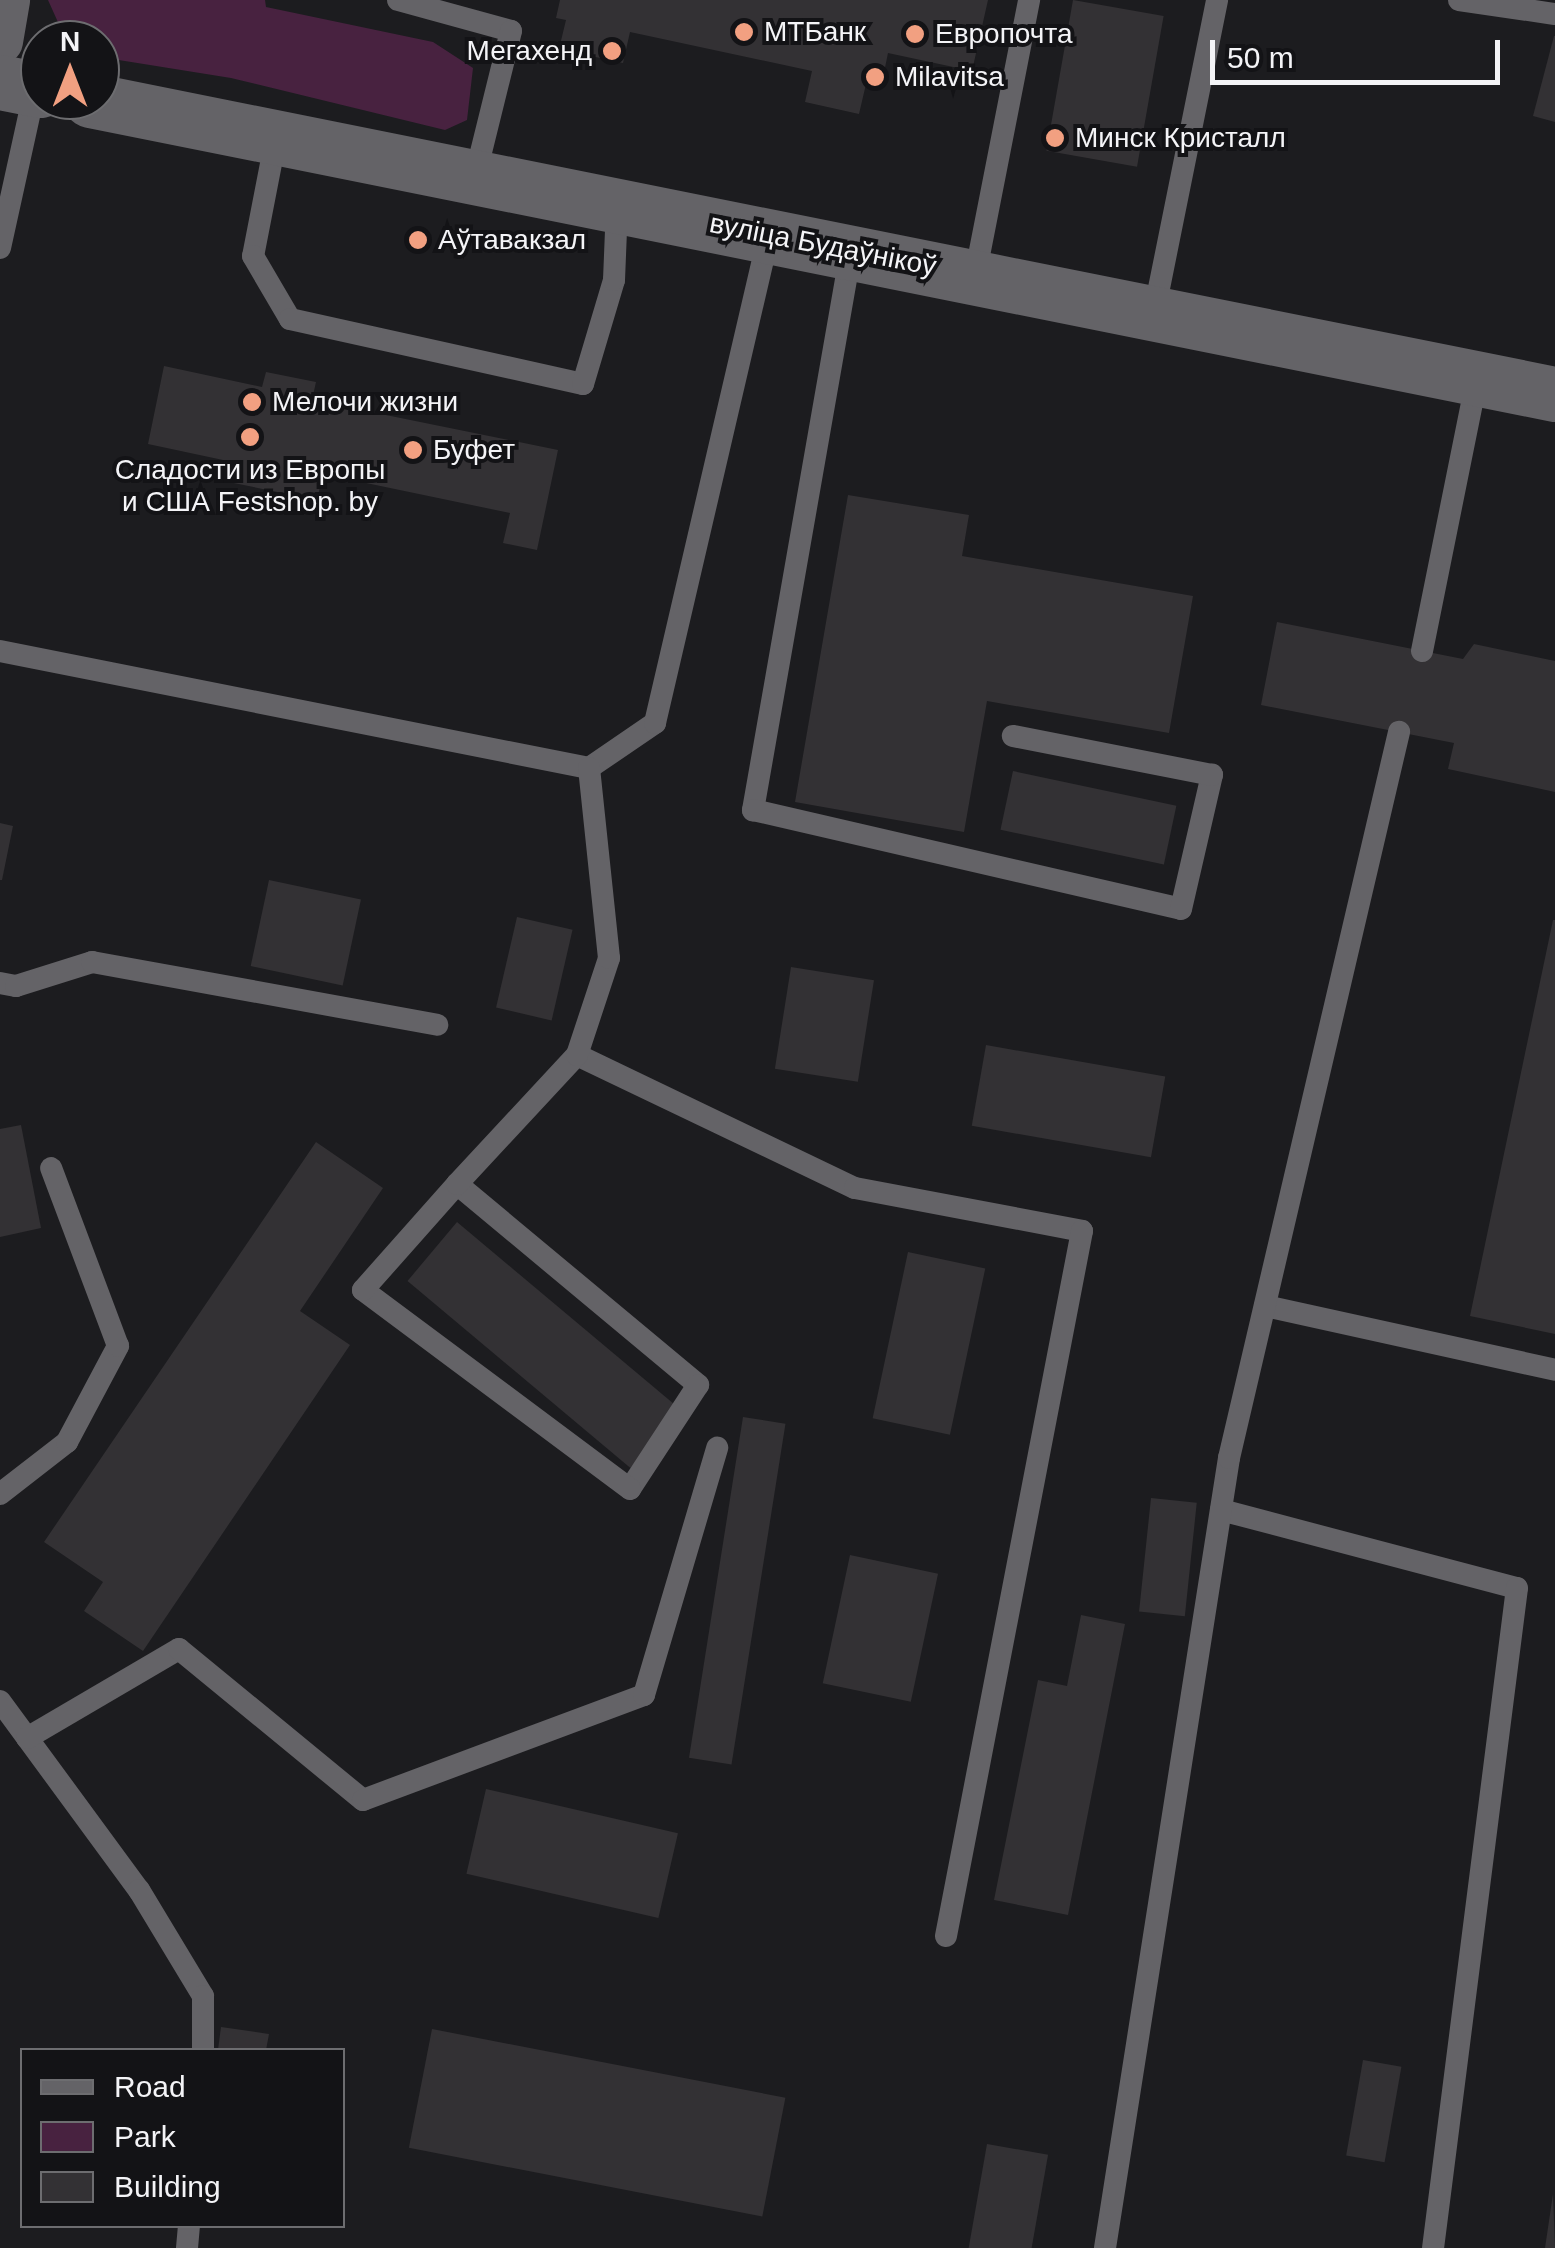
<!DOCTYPE html>
<html>
<head>
<meta charset="utf-8">
<style>
  body { margin:0 }
  #map { position:relative; width:1555px; height:2248px; overflow:hidden; background:#1c1c1f; font-family:Helvetica,sans-serif }
  div>[style] { position:absolute }
  .green>* { inset:0; background:#482240 }
  .building>* { inset:0; background:#333134; transform-origin:0 0 }
  .lane>* { height:22px; margin:-11px; padding:0 11px; transform-origin:11px; border-radius:11px; background:#646367 }
  .street>* { height:45px; margin:-22.5px; padding:0 22.5px; transform-origin:22.5px; border-radius:22.5px; background:#646367 }
  .secondary>* { height:55px; margin:-27.5px; padding:0 27.5px; transform-origin:27.5px; border-radius:27.5px; background:#646367 }
  .dots>* { width:28px; height:28px; translate:-50% -50%; box-sizing:border-box; border:5px solid #131316; border-radius:50% }
  span { translate:-50% -50%; white-space:nowrap; text-align:center; line-height:1.15; -webkit-text-stroke:8px #131316; paint-order:stroke }
  .poi-label { font-size:28px; color:#f4f4f7 }
  .left { translate:0 -50%; text-align:left }
  .right { translate:-100% -50%; text-align:right }
  .street-label { font-size:28px; color:#f4f4f7 }
  .legend { position:absolute; left:20px; top:2048px; width:325px; height:180px; box-sizing:border-box; background:#131316; border:2px solid #6d6d70; margin:0; padding:12px 18px; list-style:none; font-size:30px; color:#f4f4f7 }
  .legend li { display:flex; align-items:center; gap:20px; height:50px }
  .legend b { width:50px; border:2px solid #6d6d70 }
  .north { position:absolute; left:20px; top:20px; width:100px; height:100px; box-sizing:border-box; background:#131316; border:2px solid #6d6d70; border-radius:50%; rotate:0deg; font-size:28px; font-weight:700; line-height:40px; text-align:center; color:#f4f4f7 }
  .north::after { content:''; display:block; margin:auto; width:35px; height:45px; background:#f2a081; clip-path:polygon(50% 0,100% 100%,50% 72%,0 100%) }
  .scale { position:absolute; left:1210px; top:40px; width:290px; height:45px; box-sizing:border-box; border:5px solid #f4f4f7; border-top:0; padding-left:12px; font-size:30px; line-height:35px; white-space:nowrap; color:#f4f4f7; -webkit-text-stroke:8px #131316; paint-order:stroke }
</style>
</head>
<body>
<div id="map">
  <div class="green">
    <div style="clip-path:polygon(48px 0,265px 0,266px 7px,433px 42px,473px 68px,467px 120px,445px 130px,231px 78px,100px 57px,100px 40px,66px 40px)"></div>
  </div>
  <div class="building">
    <div style="clip-path:polygon(560px 0,988px 0,972px 71px,888px 53px,881px 87px,866px 84px,859px 114px,805px 102px,812px 71px,630px 32px,623px 63px,559px 49px,566px 20px,556px 18px)"></div>
    <div style="left:1073px;top:0;width:92px;height:153px;rotate:10deg"></div>
    <div style="clip-path:polygon(1554px 36px,1555px 36px,1555px 122px,1533px 116px)"></div>
    <div style="clip-path:polygon(164px 366px,262px 387px,266px 372px,316px 382px,312px 400px,558px 450px,537px 550px,503px 543px,510px 513px,323px 474px,317px 500px,219px 480px,223px 460px,148px 444px)"></div>
    <div style="clip-path:polygon(848px 495px,969px 515px,962px 556px,1193px 596px,1169px 733px,987px 701px,964px 832px,795px 802px)"></div>
    <div style="clip-path:polygon(1277px 622px,1463px 659px,1474px 644px,1555px 661px,1555px 792px,1448px 769px,1454px 743px,1261px 705px)"></div>
    <div style="left:1013px;top:771px;width:167px;height:60px;rotate:12deg"></div>
    <div style="clip-path:polygon(0 823px,13px 826px,2px 880px,0 880px)"></div>
    <div style="left:269px;top:880px;width:94px;height:88px;rotate:12deg"></div>
    <div style="left:517px;top:917px;width:57px;height:93px;rotate:13deg"></div>
    <div style="clip-path:polygon(1553px 920px,1555px 920px,1555px 1334px,1470px 1316px)"></div>
    <div style="left:791px;top:967px;width:84px;height:103px;rotate:9deg"></div>
    <div style="left:986px;top:1045px;width:182px;height:82px;rotate:10deg"></div>
    <div style="clip-path:polygon(21px 1125px,41px 1228px,0 1237px,0 1129px)"></div>
    <div style="clip-path:polygon(316px 1142px,383px 1188px,300px 1311px,350px 1345px,143px 1651px,84px 1611px,103px 1582px,44px 1542px)"></div>
    <div style="left:457px;top:1222px;width:291px;height:77px;rotate:40deg"></div>
    <div style="left:908px;top:1252px;width:79px;height:170px;rotate:12deg"></div>
    <div style="left:743px;top:1417px;width:43px;height:345px;rotate:9deg"></div>
    <div style="left:1151px;top:1498px;width:46px;height:114px;rotate:6deg"></div>
    <div style="left:850px;top:1555px;width:90px;height:131px;rotate:12deg"></div>
    <div style="clip-path:polygon(1081px 1615px,1125px 1624px,1068px 1915px,994px 1900px,1038px 1680px,1067px 1686px)"></div>
    <div style="left:486px;top:1789px;width:197px;height:87px;rotate:13deg"></div>
    <div style="clip-path:polygon(221px 2027px,269px 2034px,266px 2050px,218px 2050px)"></div>
    <div style="left:432px;top:2029px;width:360px;height:121px;rotate:11deg"></div>
    <div style="left:1363px;top:2060px;width:39px;height:97px;rotate:10deg"></div>
    <div style="left:987px;top:2144px;width:62px;height:106px;rotate:10deg"></div>
    <div style="clip-path:polygon(1553px 2194px,1555px 2248px,1545px 2248px)"></div>
  </div>
  <div class="lane">
    <div style="left:398px;top:0;width:117px;rotate:15.3deg"></div>
    <div style="left:511px;top:31px;width:150px;rotate:103.9deg"></div>
    <div style="left:1459px;top:0;width:97px;rotate:8.3deg"></div>
    <div style="left:276px;top:138px;width:120px;rotate:101deg"></div>
    <div style="left:253px;top:256px;width:73px;rotate:59.6deg"></div>
    <div style="left:290px;top:319px;width:300px;rotate:12.5deg"></div>
    <div style="left:583px;top:384px;width:109px;rotate:-73.4deg"></div>
    <div style="left:614px;top:280px;width:75px;rotate:-87.7deg"></div>
    <div style="left:0;top:248px;width:163px;rotate:-77.6deg"></div>
    <div style="left:851px;top:251px;width:568px;rotate:99.94deg"></div>
    <div style="left:753px;top:810px;width:439px;rotate:13deg"></div>
    <div style="left:1181px;top:909px;width:138px;rotate:-77deg"></div>
    <div style="left:1212px;top:775px;width:203px;rotate:-168.9deg"></div>
    <div style="left:975px;top:276px;width:281px;rotate:-78.9deg"></div>
    <div style="left:1154px;top:313px;width:319px;rotate:-78.6deg"></div>
    <div style="left:0;top:651px;width:601px;rotate:11.24deg"></div>
    <div style="left:589px;top:768px;width:80px;rotate:-34.3deg"></div>
    <div style="left:655px;top:723px;width:502px;rotate:-76.88deg"></div>
    <div style="left:1422px;top:651px;width:278px;rotate:-78.6deg"></div>
    <div style="left:0;top:983px;width:16px;rotate:11deg"></div>
    <div style="left:16px;top:986px;width:80px;rotate:-17.5deg"></div>
    <div style="left:92px;top:962px;width:351px;rotate:10.3deg"></div>
    <div style="left:577px;top:1055px;width:308px;rotate:25.6deg"></div>
    <div style="left:855px;top:1188px;width:231px;rotate:10.7deg"></div>
    <div style="left:1082px;top:1231px;width:718px;rotate:100.92deg"></div>
    <div style="left:457px;top:1184px;width:314px;rotate:39.8deg"></div>
    <div style="left:698px;top:1385px;width:124px;rotate:123.2deg"></div>
    <div style="left:630px;top:1489px;width:333px;rotate:-143.3deg"></div>
    <div style="left:363px;top:1290px;width:142px;rotate:-48.4deg"></div>
    <div style="left:457px;top:1184px;width:176px;rotate:-47.1deg"></div>
    <div style="left:577px;top:1055px;width:102px;rotate:-71.7deg"></div>
    <div style="left:609px;top:958px;width:191px;rotate:-96deg"></div>
    <div style="left:1265px;top:1306px;width:297px;rotate:12.4deg"></div>
    <div style="left:0;top:1494px;width:85px;rotate:-37.8deg"></div>
    <div style="left:67px;top:1442px;width:109px;rotate:-62deg"></div>
    <div style="left:118px;top:1346px;width:190px;rotate:-110.6deg"></div>
    <div style="left:1221px;top:1510px;width:306px;rotate:14.8deg"></div>
    <div style="left:1517px;top:1588px;width:665px;rotate:97.25deg"></div>
    <div style="left:0;top:1701px;width:235px;rotate:53.7deg"></div>
    <div style="left:139px;top:1890px;width:124px;rotate:58.9deg"></div>
    <div style="left:203px;top:1996px;width:54px;rotate:90deg"></div>
    <div style="left:27px;top:1738px;width:176px;rotate:-30.4deg"></div>
    <div style="left:179px;top:1649px;width:238px;rotate:39.4deg"></div>
    <div style="left:363px;top:1800px;width:300px;rotate:-20.5deg"></div>
    <div style="left:644px;top:1695px;width:258px;rotate:-73.5deg"></div>
    <div style="left:187px;top:2248px;width:22px;rotate:-85deg"></div>
    <div style="left:1105px;top:2248px;width:800px;rotate:-81.08deg"></div>
    <div style="left:1229px;top:1458px;width:746px;rotate:-76.82deg"></div>
  </div>
  <div class="street">
    <div style="left:0;top:41px;width:42px;rotate:-80.3deg"></div>
  </div>
  <div class="secondary">
    <div style="left:0;top:82px;width:41px;rotate:11.3deg"></div>
    <div style="left:90px;top:100px;width:1494px;rotate:11.35deg"></div>
  </div>
  <div class="dots">
    <div style="left:744px;top:32px;background:#f2a081"></div>
    <div style="left:915px;top:34px;background:#f2a081"></div>
    <div style="left:612px;top:51px;background:#f2a081"></div>
    <div style="left:875px;top:77px;background:#f2a081"></div>
    <div style="left:1055px;top:138px;background:#f2a081"></div>
    <div style="left:418px;top:240px;background:#f2a081"></div>
    <div style="left:252px;top:402px;background:#f2a081"></div>
    <div style="left:250px;top:437px;background:#f2a081"></div>
    <div style="left:413px;top:450px;background:#f2a081"></div>
  </div>
  <div class="poi-label">
    <span class="left" style="left:764px;top:32px">МТБанк</span>
    <span class="left" style="left:935px;top:34px">Европочта</span>
    <span class="right" style="left:592px;top:51px">Мегахенд</span>
    <span class="left" style="left:895px;top:77px">Milavitsa</span>
    <span class="left" style="left:1075px;top:138px">Минск Кристалл</span>
    <span class="left" style="left:438px;top:240px">Аўтавакзал</span>
    <span class="left" style="left:272px;top:402px">Мелочи жизни</span>
    <span class="left" style="left:433px;top:450px">Буфет</span>
    <span style="left:250px;top:486px">Сладости из Европы<br>и США Festshop. by</span>
  </div>
  <div class="street-label">
    <span style="left:823px;top:245px;rotate:11deg">вуліца Будаўнікоў</span>
  </div>
  <ul class="legend">
  <li><b style="height:12px;background:#646367"></b>Road</li>
  <li><b style="height:28px;background:#482240"></b>Park</li>
  <li><b style="height:28px;background:#333134"></b>Building</li>
  </ul>
  <div class="north">N</div>
  <div class="scale">50 m</div>
</div>
</body>
</html>
